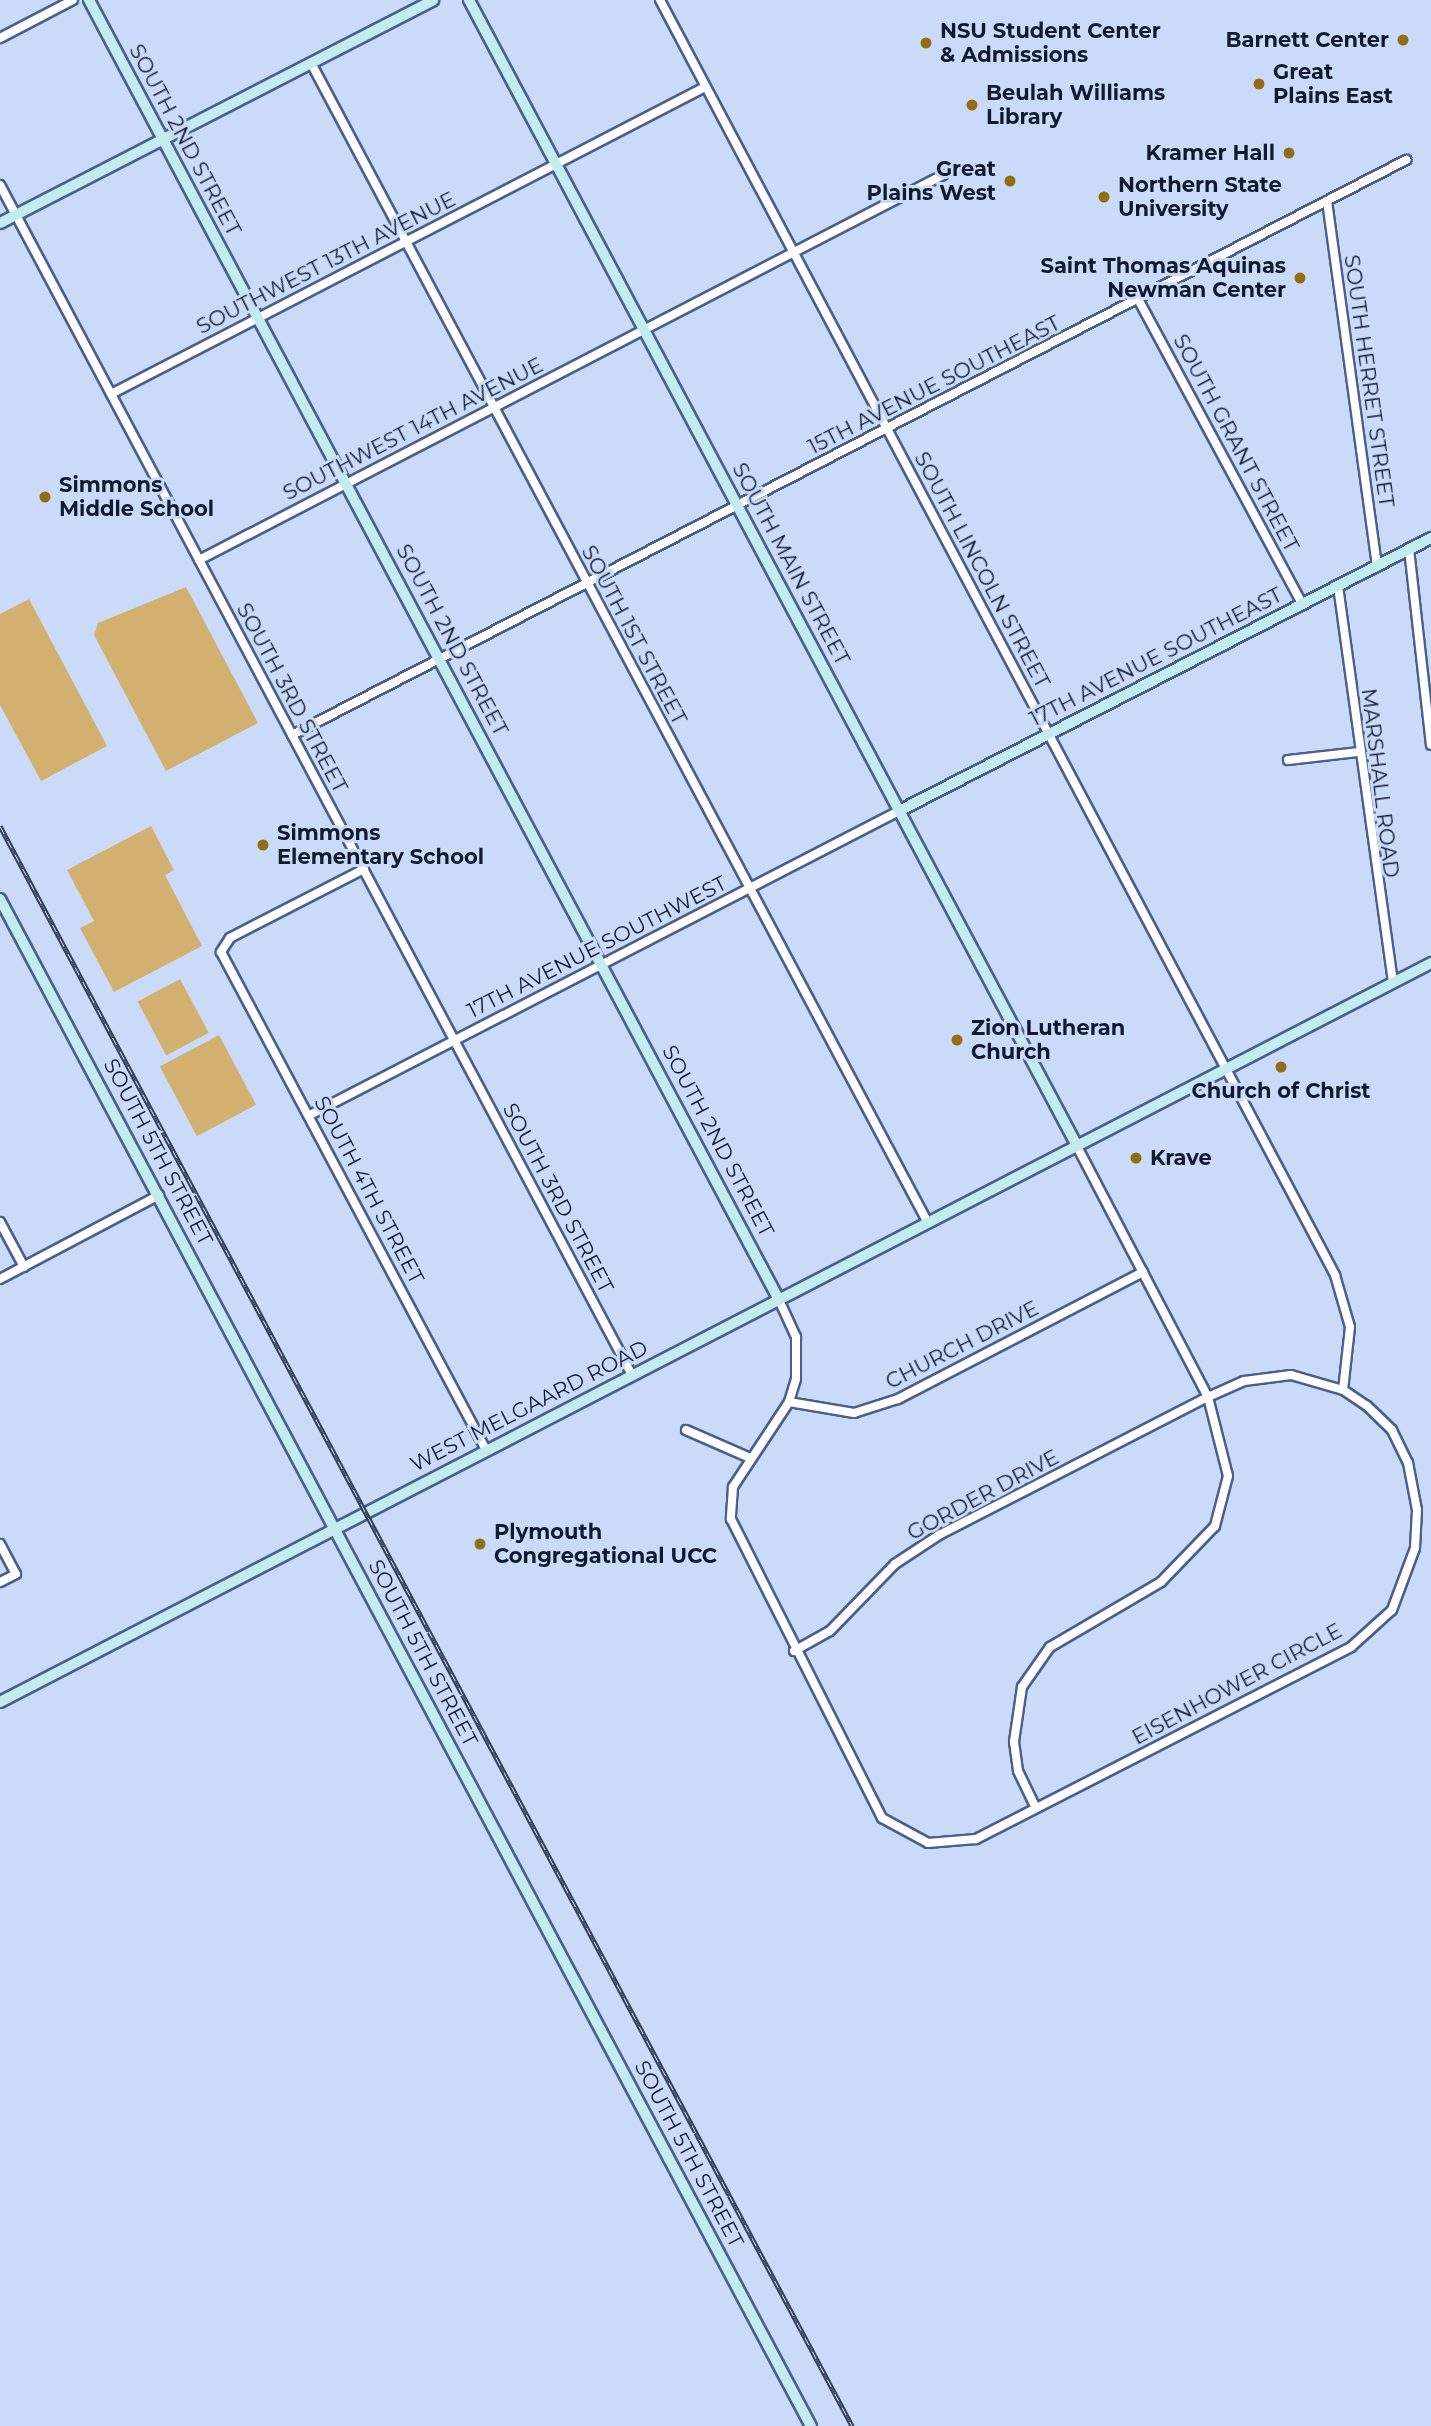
<!DOCTYPE html>
<html>
<head>
<meta charset="utf-8">
<style>
  body { margin:0 }
  #map { position:relative; width:1431px; height:2426px; overflow:hidden; background:#cadbfa; font-family:Montserrat,sans-serif }
  div>[style] { position:absolute }
  .green>* { inset:0; background:#d2b06f; transform-origin:0 0 }
  .roads { filter:drop-shadow(2px 0 #49608d) drop-shadow(-2px 0 #49608d) drop-shadow(0 2px #49608d) drop-shadow(0 -2px #49608d) }
  .street>* { height:8px; margin:-4px; padding:0 4px; transform-origin:4px; border-radius:4px; background:#fff }
  .secondary>* { height:10px; margin:-5px; padding:0 5px; transform-origin:5px; border-radius:5px; background:#c4ecef }
  .rail>* { height:5px; margin-top:-2.5px; transform-origin:0; background:repeating-linear-gradient(90deg,#cadbfa 0 8px,#353f54 0 16px); box-sizing:border-box; border-block:2px solid #353f54 }
  .dots>* { width:19px; height:19px; translate:-50% -50%; box-sizing:border-box; border:4px solid #cadbfa; border-radius:50% }
  span { translate:-50% -50%; white-space:nowrap; text-align:center; line-height:1.15; -webkit-text-stroke:6px #cadbfa; paint-order:stroke }
  .poi-label { font-size:21px; color:#111a2c; font-weight:700 }
  .left { translate:0 -50%; text-align:left }
  .right { translate:-100% -50%; text-align:right }
  .street-label { font-size:21px; color:#111a2c }
</style>
</head>
<body>
<div id="map">
  <div class="green">
    <div style="clip-path:polygon(186px 587px,258px 723px,166px 771px,94px 635px,98px 623px)"></div>
    <div style="clip-path:polygon(29px 599px,107px 746px,41px 781px,0 705px,0 614px)"></div>
    <div style="clip-path:polygon(151px 826px,174px 870px,165px 875px,202px 946px,114px 992px,80px 928px,94px 921px,67px 870px)"></div>
    <div style="left:180px;top:979px;width:61px;height:48px;rotate:62deg"></div>
    <div style="left:219px;top:1035px;width:79px;height:67px;rotate:62deg"></div>
  </div>
  <div class="roads">
    <div class="street">
      <div style="left:660px;top:0;width:1443px;rotate:62.1deg"></div>
      <div style="left:1335px;top:1275px;width:54px;rotate:73.9deg"></div>
      <div style="left:1350px;top:1327px;width:63px;rotate:96.3deg"></div>
      <div style="left:0;top:38px;width:82px;rotate:-27.5deg"></div>
      <div style="left:311px;top:63px;width:1314px;rotate:61.99deg"></div>
      <div style="left:0;top:185px;width:1347px;rotate:62.03deg"></div>
      <div style="left:1327px;top:201px;width:368px;rotate:82.2deg"></div>
      <div style="left:1138px;top:299px;width:346px;rotate:61.7deg"></div>
      <div style="left:111px;top:394px;width:669px;rotate:-27.33deg"></div>
      <div style="left:1409px;top:549px;width:197px;rotate:83.6deg"></div>
      <div style="left:199px;top:560px;width:838px;rotate:-27.36deg"></div>
      <div style="left:1338px;top:586px;width:400px;rotate:82.1deg"></div>
      <div style="left:292px;top:735px;width:1254px;rotate:-27.3deg"></div>
      <div style="left:1288px;top:760px;width:70px;rotate:-6.5deg"></div>
      <div style="left:364px;top:869px;width:151px;rotate:152.8deg"></div>
      <div style="left:230px;top:938px;width:17px;rotate:123deg"></div>
      <div style="left:221px;top:952px;width:564px;rotate:61.98deg"></div>
      <div style="left:310px;top:1115px;width:663px;rotate:-27.3deg"></div>
      <div style="left:0;top:1222px;width:51px;rotate:61.9deg"></div>
      <div style="left:0;top:1279px;width:180px;rotate:-27.8deg"></div>
      <div style="left:779px;top:1300px;width:41px;rotate:65.3deg"></div>
      <div style="left:796px;top:1337px;width:42px;rotate:90deg"></div>
      <div style="left:796px;top:1379px;width:24px;rotate:107deg"></div>
      <div style="left:789px;top:1402px;width:102px;rotate:123.4deg"></div>
      <div style="left:733px;top:1487px;width:32px;rotate:94deg"></div>
      <div style="left:731px;top:1519px;width:335px;rotate:63.2deg"></div>
      <div style="left:882px;top:1818px;width:52px;rotate:28.5deg"></div>
      <div style="left:928px;top:1843px;width:48px;rotate:-4.8deg"></div>
      <div style="left:976px;top:1839px;width:421px;rotate:-27.1deg"></div>
      <div style="left:1351px;top:1647px;width:55px;rotate:-42.1deg"></div>
      <div style="left:1392px;top:1610px;width:66px;rotate:-69.6deg"></div>
      <div style="left:1415px;top:1548px;width:38px;rotate:-87deg"></div>
      <div style="left:1417px;top:1510px;width:48px;rotate:-100.8deg"></div>
      <div style="left:1408px;top:1463px;width:37px;rotate:-116deg"></div>
      <div style="left:1392px;top:1430px;width:35px;rotate:-136deg"></div>
      <div style="left:1367px;top:1406px;width:29px;rotate:-146deg"></div>
      <div style="left:1343px;top:1390px;width:54px;rotate:-163.9deg"></div>
      <div style="left:1291px;top:1375px;width:47px;rotate:172.7deg"></div>
      <div style="left:1244px;top:1381px;width:39px;rotate:156deg"></div>
      <div style="left:1208px;top:1397px;width:283px;rotate:-117.6deg"></div>
      <div style="left:789px;top:1402px;width:66px;rotate:9.6deg"></div>
      <div style="left:854px;top:1413px;width:46px;rotate:-17.7deg"></div>
      <div style="left:898px;top:1399px;width:276px;rotate:-27.4deg"></div>
      <div style="left:686px;top:1430px;width:70px;rotate:23.6deg"></div>
      <div style="left:0;top:1544px;width:34px;rotate:62deg"></div>
      <div style="left:16px;top:1574px;width:18px;rotate:153deg"></div>
      <div style="left:794px;top:1651px;width:41px;rotate:-29.1deg"></div>
      <div style="left:830px;top:1631px;width:93px;rotate:-45.9deg"></div>
      <div style="left:895px;top:1564px;width:53px;rotate:-33.4deg"></div>
      <div style="left:939px;top:1535px;width:302px;rotate:-27.2deg"></div>
      <div style="left:1208px;top:1397px;width:81px;rotate:75.8deg"></div>
      <div style="left:1228px;top:1476px;width:52px;rotate:104.6deg"></div>
      <div style="left:1215px;top:1526px;width:78px;rotate:134deg"></div>
      <div style="left:1161px;top:1582px;width:129px;rotate:149.6deg"></div>
      <div style="left:1050px;top:1647px;width:49px;rotate:125deg"></div>
      <div style="left:1022px;top:1687px;width:56px;rotate:98.3deg"></div>
      <div style="left:1014px;top:1742px;width:29px;rotate:82deg"></div>
      <div style="left:1018px;top:1771px;width:41px;rotate:64.1deg"></div>
    </div>
    <div class="secondary">
      <div style="left:89px;top:0;width:1472px;rotate:62.04deg"></div>
      <div style="left:469px;top:0;width:1297px;rotate:62.05deg"></div>
      <div style="left:0;top:223px;width:487px;rotate:-27.2deg"></div>
      <div style="left:899px;top:811px;width:598px;rotate:-27.16deg"></div>
      <div style="left:0;top:899px;width:1729px;rotate:62.03deg"></div>
      <div style="left:0;top:1702px;width:1611px;rotate:-27.31deg"></div>
    </div>
  </div>
  <div class="rail">
    <div style="left:0;top:826px;width:1813px;rotate:61.96deg"></div>
  </div>
  <div class="dots">
    <div style="left:1403px;top:40px;background:#936d15"></div>
    <div style="left:926px;top:43px;background:#936d15"></div>
    <div style="left:1259px;top:84px;background:#936d15"></div>
    <div style="left:972px;top:105px;background:#936d15"></div>
    <div style="left:1289px;top:153px;background:#936d15"></div>
    <div style="left:1010px;top:181px;background:#936d15"></div>
    <div style="left:1104px;top:197px;background:#936d15"></div>
    <div style="left:1300px;top:278px;background:#936d15"></div>
    <div style="left:45px;top:497px;background:#936d15"></div>
    <div style="left:263px;top:845px;background:#936d15"></div>
    <div style="left:957px;top:1040px;background:#936d15"></div>
    <div style="left:1281px;top:1067px;background:#936d15"></div>
    <div style="left:1136px;top:1158px;background:#936d15"></div>
    <div style="left:480px;top:1544px;background:#936d15"></div>
  </div>
  <div class="poi-label">
    <span class="left" style="left:940px;top:43px">NSU Student Center<br>&amp; Admissions</span>
    <span class="right" style="left:1389px;top:40px">Barnett Center</span>
    <span class="left" style="left:1273px;top:84px">Great<br>Plains East</span>
    <span class="left" style="left:986px;top:105px">Beulah Williams<br>Library</span>
    <span class="right" style="left:1275px;top:153px">Kramer Hall</span>
    <span class="right" style="left:996px;top:181px">Great<br>Plains West</span>
    <span class="left" style="left:1118px;top:197px">Northern State<br>University</span>
    <span class="right" style="left:1286px;top:278px">Saint Thomas Aquinas<br>Newman Center</span>
    <span class="left" style="left:59px;top:497px">Simmons<br>Middle School</span>
    <span class="left" style="left:277px;top:845px">Simmons<br>Elementary School</span>
    <span class="left" style="left:971px;top:1040px">Zion Lutheran<br>Church</span>
    <span style="left:1281px;top:1091px">Church of Christ</span>
    <span class="left" style="left:1150px;top:1158px">Krave</span>
    <span class="left" style="left:494px;top:1544px">Plymouth<br>Congregational UCC</span>
  </div>
  <div class="street-label">
    <span style="left:185px;top:140px;rotate:62deg">SOUTH 2ND STREET</span>
    <span style="left:326px;top:263px;rotate:-27deg">SOUTHWEST 13TH AVENUE</span>
    <span style="left:1369px;top:381px;rotate:82deg">SOUTH HERRET STREET</span>
    <span style="left:934px;top:385px;rotate:-27deg">15TH AVENUE SOUTHEAST</span>
    <span style="left:413px;top:429px;rotate:-27deg">SOUTHWEST 14TH AVENUE</span>
    <span style="left:1236px;top:443px;rotate:62deg">SOUTH GRANT STREET</span>
    <span style="left:791px;top:564px;rotate:62deg">SOUTH MAIN STREET</span>
    <span style="left:982px;top:570px;rotate:62deg">SOUTH LINCOLN STREET</span>
    <span style="left:634px;top:635px;rotate:62deg">SOUTH 1ST STREET</span>
    <span style="left:452px;top:640px;rotate:62deg">SOUTH 2ND STREET</span>
    <span style="left:1156px;top:657px;rotate:-27deg">17TH AVENUE SOUTHEAST</span>
    <span style="left:292px;top:698px;rotate:62deg">SOUTH 3RD STREET</span>
    <span style="left:1380px;top:783px;rotate:83deg">MARSHALL ROAD</span>
    <span style="left:597px;top:947px;rotate:-27deg">17TH AVENUE SOUTHWEST</span>
    <span style="left:718px;top:1141px;rotate:62deg">SOUTH 2ND STREET</span>
    <span style="left:158px;top:1152px;rotate:62deg">SOUTH 5TH STREET</span>
    <span style="left:369px;top:1190px;rotate:62deg">SOUTH 4TH STREET</span>
    <span style="left:558px;top:1198px;rotate:62deg">SOUTH 3RD STREET</span>
    <span style="left:962px;top:1345px;rotate:-27deg">CHURCH DRIVE</span>
    <span style="left:529px;top:1406px;rotate:-27deg">WEST MELGAARD ROAD</span>
    <span style="left:983px;top:1495px;rotate:-28deg">GORDER DRIVE</span>
    <span style="left:423px;top:1653px;rotate:62deg">SOUTH 5TH STREET</span>
    <span style="left:1237px;top:1684px;rotate:-28deg">EISENHOWER CIRCLE</span>
    <span style="left:689px;top:2154px;rotate:62deg">SOUTH 5TH STREET</span>
  </div>
</div>
</body>
</html>
